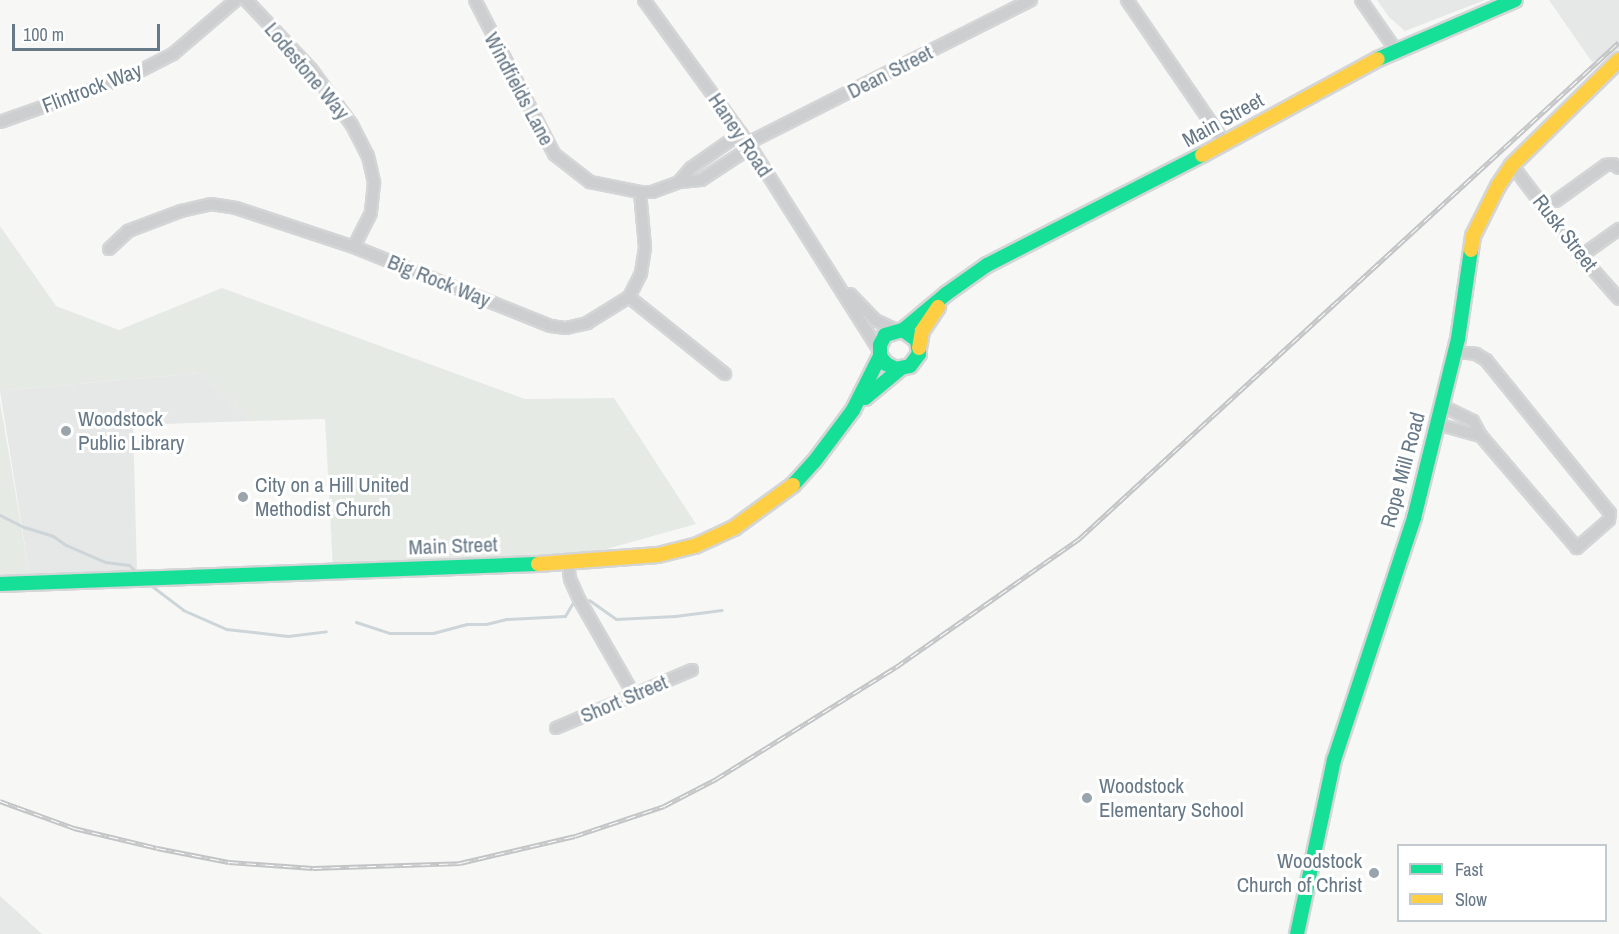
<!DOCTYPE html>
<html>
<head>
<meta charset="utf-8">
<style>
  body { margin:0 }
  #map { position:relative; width:1619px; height:934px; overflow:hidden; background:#f7f7f6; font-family:"Archivo Narrow",sans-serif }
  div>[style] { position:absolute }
  .built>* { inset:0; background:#e6e7e7 }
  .green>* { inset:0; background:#e6eae4 }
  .stream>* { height:3px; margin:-1.5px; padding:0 1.5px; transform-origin:1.5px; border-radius:1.5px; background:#cdd5d8 }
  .roads { filter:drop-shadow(2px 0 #d4d5d6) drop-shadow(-2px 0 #d4d5d6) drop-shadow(0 2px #d4d5d6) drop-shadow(0 -2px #d4d5d6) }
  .street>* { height:10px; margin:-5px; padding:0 5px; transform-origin:5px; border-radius:5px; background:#cccecf }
  .fast>* { height:14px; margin:-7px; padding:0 7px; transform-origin:7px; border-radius:7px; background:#16e098 }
  .slow>* { height:14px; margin:-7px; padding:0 7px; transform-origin:7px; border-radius:7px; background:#ffcf43 }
  .rail>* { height:5px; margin-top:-2.5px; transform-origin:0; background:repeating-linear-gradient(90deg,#fff 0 9px,#c3c4c6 0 18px); box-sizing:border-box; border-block:2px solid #c3c4c6 }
  .dots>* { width:16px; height:16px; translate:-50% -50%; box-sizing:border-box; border:3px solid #fff; border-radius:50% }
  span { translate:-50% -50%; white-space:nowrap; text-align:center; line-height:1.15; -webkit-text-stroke:6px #fff; paint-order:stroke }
  .street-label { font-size:21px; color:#677886 }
  .poi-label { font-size:21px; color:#677886 }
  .left { translate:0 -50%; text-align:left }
  .right { translate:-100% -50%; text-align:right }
  .legend { position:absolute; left:1397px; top:844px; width:210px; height:78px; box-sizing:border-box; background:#fff; border:2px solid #c2c9cf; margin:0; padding:8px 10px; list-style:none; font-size:18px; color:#677886 }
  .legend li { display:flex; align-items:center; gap:12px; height:30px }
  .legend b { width:30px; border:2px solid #c2c9cf }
  .scale { position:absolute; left:12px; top:24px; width:148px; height:27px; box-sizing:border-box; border:3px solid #677886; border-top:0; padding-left:8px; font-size:18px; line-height:21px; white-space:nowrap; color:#677886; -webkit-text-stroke:4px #fff; paint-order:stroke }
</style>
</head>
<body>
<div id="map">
  <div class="built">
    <div style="clip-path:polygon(1377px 0,1485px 0,1405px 31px,1389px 17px)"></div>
    <div style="clip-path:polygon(1549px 0,1619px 0,1619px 49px,1592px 62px)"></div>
    <div style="clip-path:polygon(200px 373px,252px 421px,133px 425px,137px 570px,30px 577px,0 391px)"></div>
    <div style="clip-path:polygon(0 896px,42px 934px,0 934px)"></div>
  </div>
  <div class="green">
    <div style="clip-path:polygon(0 226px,56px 306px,119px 330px,222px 288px,525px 399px,614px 398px,696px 524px,571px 559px,333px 569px,325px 419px,252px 421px,200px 373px,0 391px)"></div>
    <div style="clip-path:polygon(0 402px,30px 577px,0 579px)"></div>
  </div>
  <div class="stream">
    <div style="left:0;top:515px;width:27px;rotate:27deg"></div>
    <div style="left:24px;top:527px;width:30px;rotate:17deg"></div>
    <div style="left:53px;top:536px;width:16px;rotate:35deg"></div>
    <div style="left:66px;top:545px;width:43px;rotate:23.6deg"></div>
    <div style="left:105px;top:562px;width:24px;rotate:7deg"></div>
    <div style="left:129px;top:565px;width:8px;rotate:45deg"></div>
    <div style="left:153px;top:587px;width:38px;rotate:37deg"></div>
    <div style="left:183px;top:610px;width:47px;rotate:23.8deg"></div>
    <div style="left:226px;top:629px;width:62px;rotate:6.4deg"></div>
    <div style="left:288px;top:636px;width:38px;rotate:-7deg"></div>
    <div style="left:589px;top:600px;width:33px;rotate:35deg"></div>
    <div style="left:616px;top:619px;width:59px;rotate:-2.9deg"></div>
    <div style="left:675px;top:616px;width:47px;rotate:-7.3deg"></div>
    <div style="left:356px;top:622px;width:35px;rotate:18deg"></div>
    <div style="left:389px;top:633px;width:44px"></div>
    <div style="left:433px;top:633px;width:35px;rotate:-15deg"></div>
    <div style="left:467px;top:624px;width:19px"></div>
    <div style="left:486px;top:624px;width:21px;rotate:-14deg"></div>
    <div style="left:506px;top:619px;width:59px;rotate:-2.9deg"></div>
    <div style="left:565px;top:616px;width:14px;rotate:-60deg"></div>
  </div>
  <div class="roads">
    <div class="street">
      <div style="left:246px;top:0;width:95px;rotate:46.7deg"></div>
      <div style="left:311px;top:69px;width:69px;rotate:53.8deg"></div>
      <div style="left:352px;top:125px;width:35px;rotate:63deg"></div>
      <div style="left:368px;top:156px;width:28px;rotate:77deg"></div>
      <div style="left:374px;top:183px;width:30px;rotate:96deg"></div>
      <div style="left:371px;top:213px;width:38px;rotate:117deg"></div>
      <div style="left:475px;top:0;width:173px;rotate:62.8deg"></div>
      <div style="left:554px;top:154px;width:46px;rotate:37.9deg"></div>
      <div style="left:590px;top:182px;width:51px;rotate:11.3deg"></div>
      <div style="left:640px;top:192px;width:12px"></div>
      <div style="left:652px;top:192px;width:29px;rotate:-20deg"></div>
      <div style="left:644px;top:0;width:177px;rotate:54deg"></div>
      <div style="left:748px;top:143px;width:245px;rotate:57.7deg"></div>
      <div style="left:1127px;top:0;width:173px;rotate:55.6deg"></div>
      <div style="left:1361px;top:0;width:60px;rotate:55.2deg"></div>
      <div style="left:0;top:122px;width:138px;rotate:-19.5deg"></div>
      <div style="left:130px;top:76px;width:48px;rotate:-27.1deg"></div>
      <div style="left:173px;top:54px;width:83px;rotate:-40.6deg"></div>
      <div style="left:741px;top:133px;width:61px;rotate:145deg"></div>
      <div style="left:691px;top:168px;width:18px;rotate:131deg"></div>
      <div style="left:679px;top:182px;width:22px;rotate:-5deg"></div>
      <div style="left:701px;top:180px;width:60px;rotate:-33.4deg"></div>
      <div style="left:748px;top:143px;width:317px;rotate:-26.8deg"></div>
      <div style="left:1512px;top:165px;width:114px;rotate:52.8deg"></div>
      <div style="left:1581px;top:256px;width:57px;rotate:48.5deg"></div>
      <div style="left:1556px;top:201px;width:62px;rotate:-35.8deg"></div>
      <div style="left:1606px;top:165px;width:7px;rotate:-8deg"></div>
      <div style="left:1613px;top:164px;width:7px;rotate:34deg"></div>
      <div style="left:109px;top:249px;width:26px;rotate:-43deg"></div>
      <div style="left:128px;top:231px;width:57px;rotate:-20.7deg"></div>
      <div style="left:181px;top:211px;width:31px;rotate:-13deg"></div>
      <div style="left:211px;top:204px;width:25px;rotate:9deg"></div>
      <div style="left:236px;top:208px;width:124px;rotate:18.3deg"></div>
      <div style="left:354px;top:247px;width:212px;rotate:21.9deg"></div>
      <div style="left:551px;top:326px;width:15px;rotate:8deg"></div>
      <div style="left:566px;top:328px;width:22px;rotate:-13deg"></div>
      <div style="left:587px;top:323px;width:49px;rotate:-31.8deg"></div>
      <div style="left:629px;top:297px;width:27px;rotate:-63deg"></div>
      <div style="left:641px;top:273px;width:26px;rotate:-81deg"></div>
      <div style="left:645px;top:247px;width:55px;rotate:-95.2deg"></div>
      <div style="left:1581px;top:256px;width:47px;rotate:-35.4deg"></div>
      <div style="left:850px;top:294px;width:36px;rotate:46deg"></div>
      <div style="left:875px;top:320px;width:23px;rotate:25deg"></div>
      <div style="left:629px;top:297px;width:123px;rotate:38.7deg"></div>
      <div style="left:1455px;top:352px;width:21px;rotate:5deg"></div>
      <div style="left:1476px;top:354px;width:12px;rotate:31deg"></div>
      <div style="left:1486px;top:360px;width:197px;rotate:51deg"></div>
      <div style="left:1610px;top:513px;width:7px;rotate:98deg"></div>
      <div style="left:1609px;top:520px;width:43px;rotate:138.8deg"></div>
      <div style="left:1577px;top:548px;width:148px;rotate:-130.6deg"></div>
      <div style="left:1437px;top:424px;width:46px;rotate:15.3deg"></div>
      <div style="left:1481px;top:436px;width:17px;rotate:-118deg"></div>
      <div style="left:1473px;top:421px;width:34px;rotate:-154deg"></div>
      <div style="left:568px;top:563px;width:16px;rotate:83deg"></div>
      <div style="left:570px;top:579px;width:24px;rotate:66deg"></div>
      <div style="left:580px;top:601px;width:108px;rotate:60.1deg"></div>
      <div style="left:556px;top:728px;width:148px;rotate:-23.1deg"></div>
    </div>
    <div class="fast">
      <div style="left:1378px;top:59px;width:149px;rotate:-23.3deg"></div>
      <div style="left:903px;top:330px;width:17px;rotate:36deg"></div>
      <div style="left:917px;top:340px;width:14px;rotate:82deg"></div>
      <div style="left:919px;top:354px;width:15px;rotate:127deg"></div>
      <div style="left:910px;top:366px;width:14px;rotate:168deg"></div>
      <div style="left:896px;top:369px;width:11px;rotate:-153deg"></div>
      <div style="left:886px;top:364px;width:10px;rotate:-127deg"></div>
      <div style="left:880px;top:356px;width:11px;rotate:-90deg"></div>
      <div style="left:880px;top:345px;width:11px;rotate:-63deg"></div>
      <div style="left:885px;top:335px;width:19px;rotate:-16deg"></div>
      <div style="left:903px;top:330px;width:56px;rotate:-39.9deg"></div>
      <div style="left:946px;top:294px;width:50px;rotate:-35.3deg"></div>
      <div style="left:987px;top:265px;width:242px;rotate:-27.1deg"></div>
      <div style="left:865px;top:398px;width:45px;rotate:-39.6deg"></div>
      <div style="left:793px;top:485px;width:31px;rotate:-48deg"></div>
      <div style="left:814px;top:462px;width:65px;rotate:-53.1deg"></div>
      <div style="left:853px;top:410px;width:60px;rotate:-63.4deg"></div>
      <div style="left:0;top:584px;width:538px;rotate:-2.13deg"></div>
      <div style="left:1297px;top:934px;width:178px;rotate:-78deg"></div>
      <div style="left:1334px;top:760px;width:255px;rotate:-71.7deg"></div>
      <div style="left:1414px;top:518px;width:184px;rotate:-76.2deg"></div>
      <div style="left:1458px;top:339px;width:90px;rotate:-81.7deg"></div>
    </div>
    <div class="slow">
      <div style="left:1202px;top:155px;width:200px;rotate:-28.6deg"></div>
      <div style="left:1471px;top:250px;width:14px;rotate:-82deg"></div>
      <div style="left:1473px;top:236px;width:56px;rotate:-63.4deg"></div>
      <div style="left:1498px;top:186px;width:25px;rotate:-56deg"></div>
      <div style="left:1512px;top:165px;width:150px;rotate:-44.5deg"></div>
      <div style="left:919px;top:348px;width:17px;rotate:-80deg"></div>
      <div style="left:922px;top:331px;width:29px;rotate:-56deg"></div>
      <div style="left:538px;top:564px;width:120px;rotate:-4.3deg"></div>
      <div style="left:658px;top:555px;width:38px;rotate:-14deg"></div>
      <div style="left:695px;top:546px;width:43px;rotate:-24.8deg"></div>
      <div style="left:734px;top:528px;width:73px;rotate:-36.1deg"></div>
    </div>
  </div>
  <div class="rail">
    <div style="left:0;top:801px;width:79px;rotate:20deg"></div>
    <div style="left:74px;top:828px;width:85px;rotate:13.5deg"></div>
    <div style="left:157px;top:848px;width:73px;rotate:11deg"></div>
    <div style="left:229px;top:862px;width:84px;rotate:4.1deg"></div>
    <div style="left:313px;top:868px;width:147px;rotate:-1.9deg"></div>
    <div style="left:460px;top:863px;width:118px;rotate:-13.2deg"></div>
    <div style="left:575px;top:836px;width:94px;rotate:-18.6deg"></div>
    <div style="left:664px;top:806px;width:59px;rotate:-27.4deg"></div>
    <div style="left:716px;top:779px;width:212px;rotate:-31.9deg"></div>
    <div style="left:896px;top:667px;width:225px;rotate:-35deg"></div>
    <div style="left:1080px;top:538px;width:732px;rotate:-42.62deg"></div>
  </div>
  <div class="dots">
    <div style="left:66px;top:431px;background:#99a4ad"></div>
    <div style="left:243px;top:497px;background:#99a4ad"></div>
    <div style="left:1087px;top:798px;background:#99a4ad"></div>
    <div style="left:1374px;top:873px;background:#99a4ad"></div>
  </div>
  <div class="street-label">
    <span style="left:307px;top:71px;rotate:50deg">Lodestone Way</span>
    <span style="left:890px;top:72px;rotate:-27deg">Dean Street</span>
    <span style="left:92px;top:88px;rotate:-21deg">Flintrock Way</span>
    <span style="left:519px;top:89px;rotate:62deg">Windfields Lane</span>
    <span style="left:1223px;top:120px;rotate:-29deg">Main Street</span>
    <span style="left:740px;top:135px;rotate:56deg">Haney Road</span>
    <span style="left:1565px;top:233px;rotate:52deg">Rusk Street</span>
    <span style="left:439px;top:281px;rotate:22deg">Big Rock Way</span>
    <span style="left:1403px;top:470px;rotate:-75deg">Rope Mill Road</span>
    <span style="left:453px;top:546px;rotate:-2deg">Main Street</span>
    <span style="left:624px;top:699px;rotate:-23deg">Short Street</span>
  </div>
  <div class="poi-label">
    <span class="left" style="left:78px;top:431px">Woodstock<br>Public Library</span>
    <span class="left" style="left:255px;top:497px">City on a Hill United<br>Methodist Church</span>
    <span class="left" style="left:1099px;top:798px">Woodstock<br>Elementary School</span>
    <span class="right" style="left:1362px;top:873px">Woodstock<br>Church of Christ</span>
  </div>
  <ul class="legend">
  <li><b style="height:8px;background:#16e098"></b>Fast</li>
  <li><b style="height:8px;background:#ffcf43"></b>Slow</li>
  </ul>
  <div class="scale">100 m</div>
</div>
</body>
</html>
